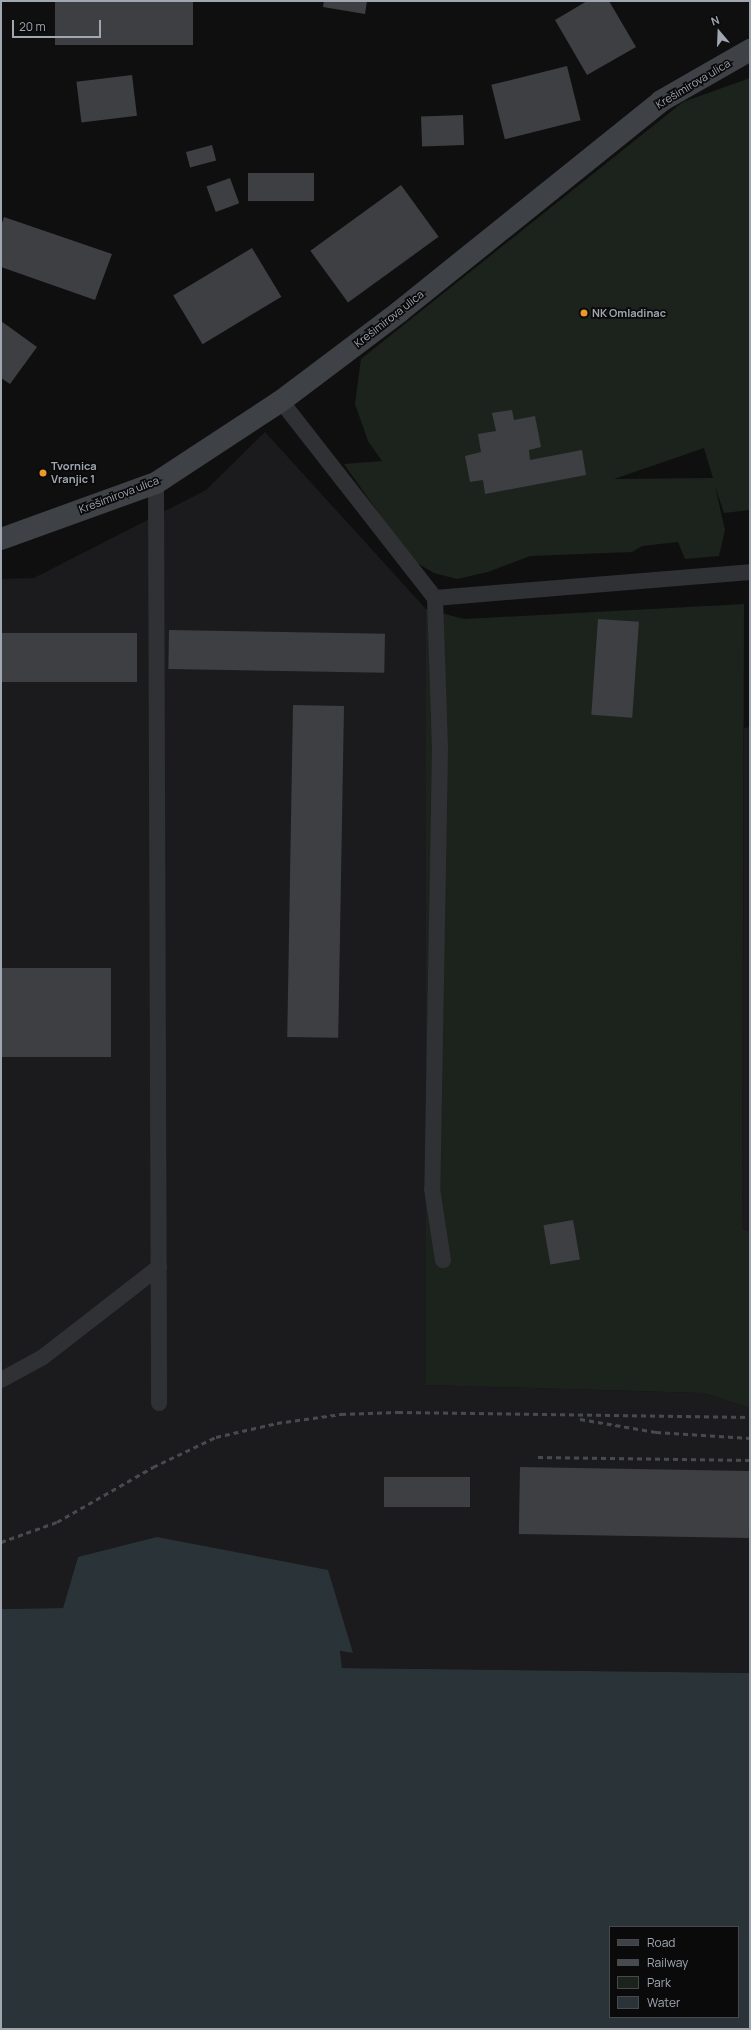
<!DOCTYPE html>
<html>
<head>
<meta charset="utf-8">
<style>
  body { margin:0 }
  #map { position:relative; width:751px; height:2030px; overflow:hidden; background:#0f0f10; font-family:Manrope,sans-serif }
  div>[style] { position:absolute }
  .built>* { inset:0; background:#1b1b1d }
  .green>* { inset:0; background:#1c231c }
  .water>* { inset:0; background:#293338 }
  .building>* { inset:0; background:#3e3f43; transform-origin:0 0 }
  .lane>* { height:16px; margin:-8px; padding:0 8px; transform-origin:8px; border-radius:8px; background:#303135 }
  .secondary>* { height:22px; margin:-11px; padding:0 11px; transform-origin:11px; border-radius:11px; background:#3e4145 }
  .rail>* { height:3px; margin-top:-1.5px; transform-origin:0; background:repeating-linear-gradient(90deg,#474a4e 0 5px,transparent 0 9px) }
  .dots>* { width:11px; height:11px; translate:-50% -50%; box-sizing:border-box; border:2px solid #0a0a0b; border-radius:50% }
  span { translate:-50% -50%; white-space:nowrap; text-align:center; line-height:1.15; -webkit-text-stroke:3.5px #0a0a0b; paint-order:stroke }
  .street-label { font-size:11px; color:#a0a7b1 }
  .poi-label { font-size:11px; color:#a0a7b1; font-weight:700 }
  .left { translate:0 -50%; text-align:left }
  .frame { position:absolute; inset:0; border:2px solid #a0a7b1; pointer-events:none }
  .legend { position:absolute; left:609px; top:1926px; width:130px; height:92px; box-sizing:border-box; background:#0a0a0b; border:1px solid #46494d; margin:0; padding:5px 7px; list-style:none; font-size:12px; color:#a0a7b1 }
  .legend li { display:flex; align-items:center; gap:8px; height:20px }
  .legend b { width:20px; border:1px solid #46494d }
  .north { position:absolute; left:699px; top:12px; width:40px; height:40px; -webkit-text-stroke:3px #0a0a0b; paint-order:stroke; rotate:341deg; font-size:11px; font-weight:700; line-height:16px; text-align:center; color:#a0a7b1 }
  .north::after { content:''; display:block; margin:auto; width:14px; height:18px; background:#a0a7b1; clip-path:polygon(50% 0,100% 100%,50% 72%,0 100%) }
  .scale { position:absolute; left:12px; top:20px; width:89px; height:18px; box-sizing:border-box; border:2px solid #a0a7b1; border-top:0; padding-left:5px; font-size:12px; line-height:14px; white-space:nowrap; color:#a0a7b1; -webkit-text-stroke:3px #0a0a0b; paint-order:stroke }
</style>
</head>
<body>
<div id="map">
  <div class="built">
    <div style="clip-path:polygon(265px 432px,426px 609px,426px 1385px,704px 1393px,750px 1408px,750px 1673px,342px 1668px,340px 1651px,353px 1653px,78px 1557px,63px 1608px,1px 1609px,1px 579px,34px 578px,206px 490px)"></div>
    <div style="clip-path:polygon(750px 727px,750px 1232px,742px 1229px,744px 728px)"></div>
  </div>
  <div class="green">
    <div style="clip-path:polygon(evenodd,750px 78px,750px 510px,724px 513px,715px 486px,725px 530px,719px 556px,685px 559px,678px 542px,642px 546px,632px 552px,530px 556px,488px 572px,457px 579px,434px 573px,412px 560px,344px 464px,382px 461px,368px 441px,355px 404px,361px 359px,683px 102px,750px 78px,704px 448px,713px 478px,614px 479px,704px 448px)"></div>
    <div style="clip-path:polygon(744px 604px,742px 1229px,750px 1232px,750px 1408px,704px 1393px,426px 1385px,426px 609px,464px 619px)"></div>
  </div>
  <div class="water">
    <div style="clip-path:polygon(evenodd,157px 1537px,328px 1570px,353px 1653px,340px 1651px,342px 1668px,750px 1673px,750px 2029px,1px 2029px,1px 1609px,63px 1608px,78px 1557px,157px 1537px,610px 1927px,738px 1927px,738px 2017px,610px 2017px,610px 1927px)"></div>
  </div>
  <div class="building">
    <div style="left:55px;top:1px;width:138px;height:44px"></div>
    <div style="clip-path:polygon(324px 1px,367px 1px,365px 14px,323px 7px)"></div>
    <div style="clip-path:polygon(587px 1px,609px 1px,636px 47px,587px 75px,555px 20px)"></div>
    <div style="left:567px;top:66px;width:56px;height:78px;rotate:76deg"></div>
    <div style="left:132px;top:75px;width:41px;height:56px;rotate:83deg"></div>
    <div style="left:463px;top:115px;width:30px;height:42px;rotate:88deg"></div>
    <div style="left:212px;top:145px;width:16px;height:27px;rotate:75deg"></div>
    <div style="left:314px;top:173px;width:28px;height:66px;rotate:90deg"></div>
    <div style="left:230px;top:178px;width:27px;height:25px;rotate:70deg"></div>
    <div style="left:401px;top:185px;width:64px;height:112px;rotate:54deg"></div>
    <div style="clip-path:polygon(4px 217px,112px 254px,95px 300px,1px 267px,1px 226px)"></div>
    <div style="left:252px;top:248px;width:57px;height:92px;rotate:59deg"></div>
    <div style="clip-path:polygon(1px 321px,37px 347px,10px 384px,1px 378px)"></div>
    <div style="clip-path:polygon(512px 410px,514px 420px,535px 416px,541px 447px,529px 450px,530px 460px,582px 450px,586px 475px,485px 494px,483px 480px,470px 482px,465px 456px,481px 452px,478px 434px,496px 431px,492px 413px)"></div>
    <div style="left:598px;top:619px;width:41px;height:96px;rotate:4deg"></div>
    <div style="left:169px;top:630px;width:216px;height:39px;rotate:1deg"></div>
    <div style="left:1px;top:633px;width:136px;height:49px"></div>
    <div style="left:293px;top:705px;width:51px;height:332px;rotate:1deg"></div>
    <div style="left:1px;top:968px;width:110px;height:89px"></div>
    <div style="left:573px;top:1220px;width:40px;height:30px;rotate:80deg"></div>
    <div style="left:520px;top:1467px;width:230px;height:67px;rotate:1deg"></div>
    <div style="left:384px;top:1477px;width:86px;height:30px"></div>
  </div>
  <div class="lane">
    <div style="left:281px;top:401px;width:250px;rotate:52deg"></div>
    <div style="left:435px;top:598px;width:316px;rotate:-4.7deg"></div>
    <div style="left:156px;top:483px;width:920px;rotate:89.81deg"></div>
    <div style="left:435px;top:598px;width:151px;rotate:88.1deg"></div>
    <div style="left:440px;top:749px;width:440px;rotate:91deg"></div>
    <div style="left:432px;top:1189px;width:72px;rotate:81.2deg"></div>
    <div style="left:1px;top:1380px;width:48px;rotate:-28.7deg"></div>
    <div style="left:43px;top:1357px;width:147px;rotate:-37.8deg"></div>
  </div>
  <div class="secondary">
    <div style="left:1px;top:539px;width:165px;rotate:-19.9deg"></div>
    <div style="left:156px;top:483px;width:149px;rotate:-33.3deg"></div>
    <div style="left:281px;top:401px;width:148px;rotate:-37deg"></div>
    <div style="left:399px;top:312px;width:336px;rotate:-38.8deg"></div>
    <div style="left:661px;top:101px;width:103px;rotate:-29.8deg"></div>
  </div>
  <div class="rail">
    <div style="left:580px;top:1419px;width:77px;rotate:9.7deg"></div>
    <div style="left:656px;top:1432px;width:94px;rotate:3.7deg"></div>
    <div style="left:538px;top:1457px;width:212px;rotate:0.8deg"></div>
    <div style="left:1px;top:1542px;width:59px;rotate:-19.7deg"></div>
    <div style="left:57px;top:1522px;width:111px;rotate:-29.8deg"></div>
    <div style="left:153px;top:1467px;width:70px;rotate:-25.5deg"></div>
    <div style="left:216px;top:1437px;width:63px;rotate:-12.9deg"></div>
    <div style="left:277px;top:1423px;width:65px;rotate:-8deg"></div>
    <div style="left:341px;top:1414px;width:57px;rotate:-2deg"></div>
    <div style="left:398px;top:1412px;width:352px;rotate:0.8deg"></div>
  </div>
  <div class="dots">
    <div style="left:584px;top:313px;background:#eb982c"></div>
    <div style="left:43px;top:473px;background:#eb982c"></div>
  </div>
  <div class="street-label">
    <span style="left:693px;top:84px;rotate:-31deg">Krešimirova ulica</span>
    <span style="left:389px;top:319px;rotate:-38deg">Krešimirova ulica</span>
    <span style="left:119px;top:495px;rotate:-21deg">Krešimirova ulica</span>
  </div>
  <div class="poi-label">
    <span class="left" style="left:592px;top:313px">NK Omladinac</span>
    <span class="left" style="left:51px;top:473px">Tvornica<br>Vranjic 1</span>
  </div>
  <div class="frame"></div>
  <ul class="legend">
  <li><b style="height:5px;background:#3e4145"></b>Road</li>
  <li><b style="height:5px;background:#474a4e"></b>Railway</li>
  <li><b style="height:11px;background:#1c231c"></b>Park</li>
  <li><b style="height:11px;background:#293338"></b>Water</li>
  </ul>
  <div class="north">N</div>
  <div class="scale">20 m</div>
</div>
</body>
</html>
